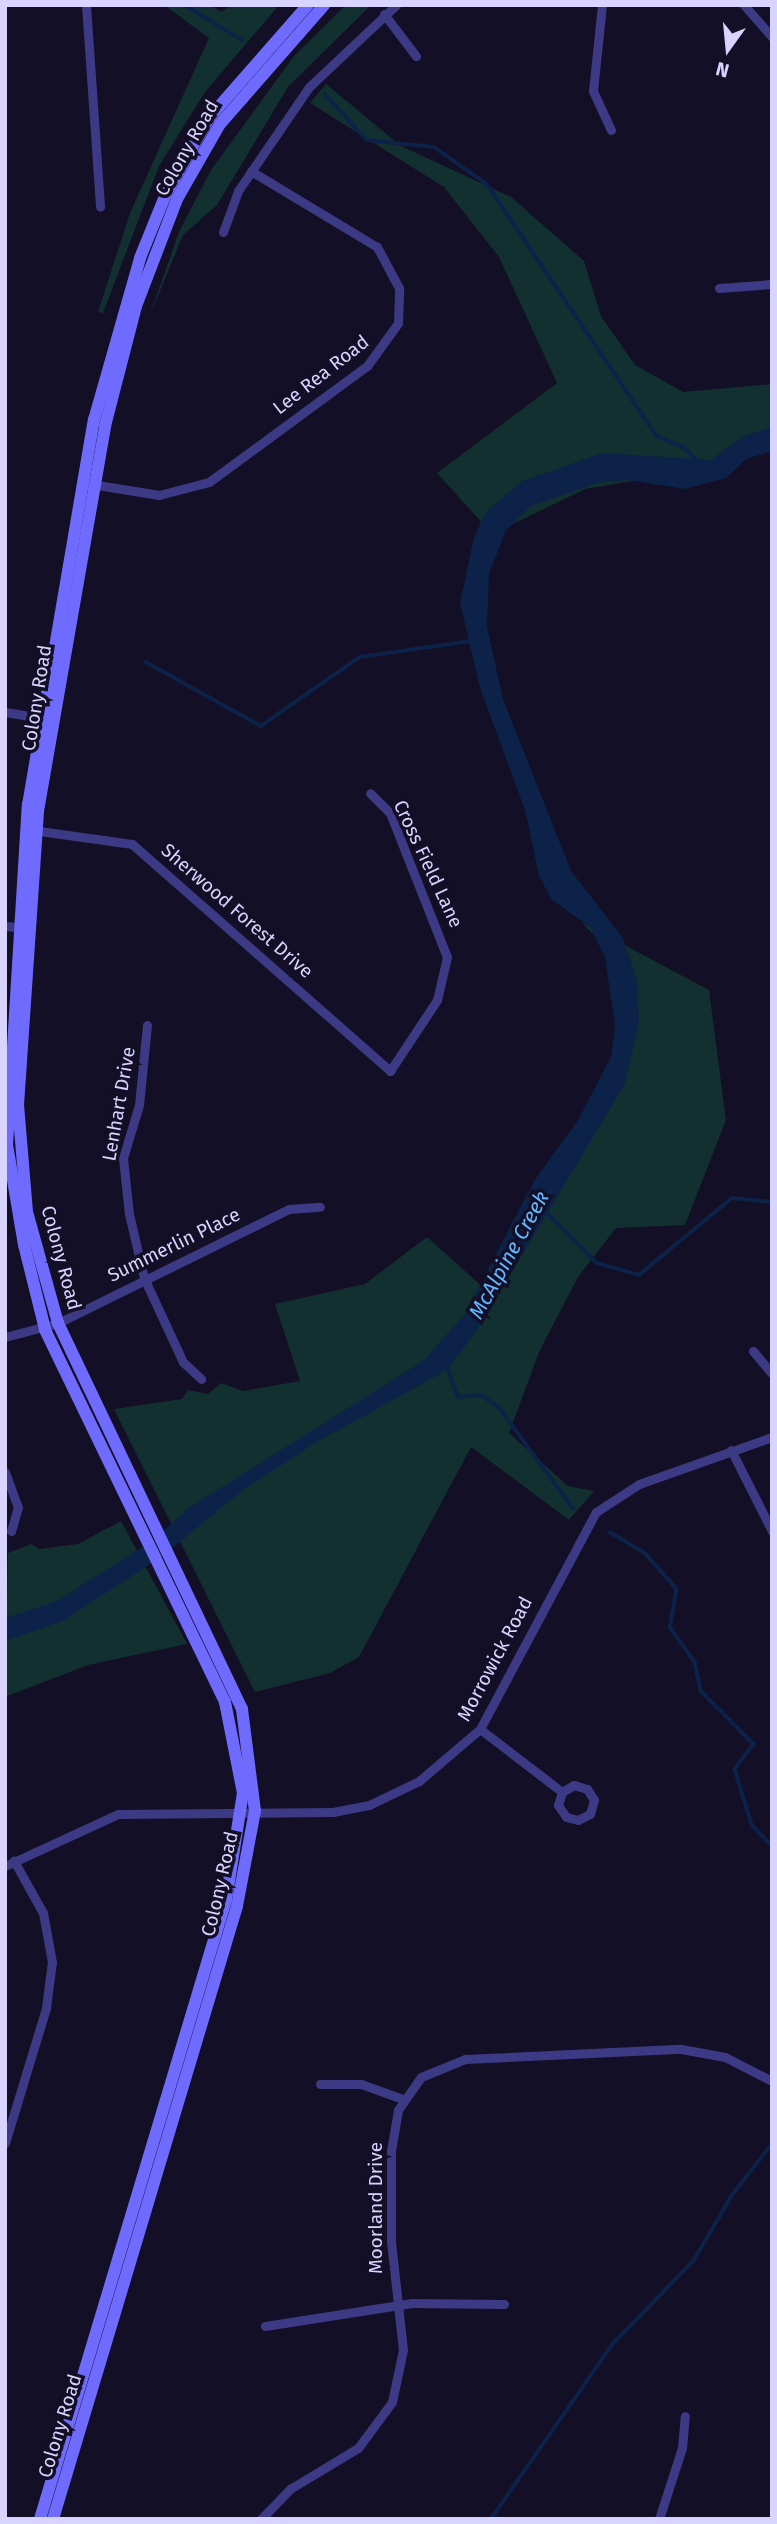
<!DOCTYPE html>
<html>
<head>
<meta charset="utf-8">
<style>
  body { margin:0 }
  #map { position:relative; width:777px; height:2524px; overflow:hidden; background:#130f26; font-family:"Fira Sans",sans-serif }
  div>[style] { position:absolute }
  .green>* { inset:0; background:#12302f }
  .water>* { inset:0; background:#0c2248 }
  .stream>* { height:3.5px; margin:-1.75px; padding:0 1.75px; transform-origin:1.75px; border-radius:1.75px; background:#0c2248 }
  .street>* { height:9px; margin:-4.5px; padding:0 4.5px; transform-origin:4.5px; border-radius:4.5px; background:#3d3a85 }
  .secondary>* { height:12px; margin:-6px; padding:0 6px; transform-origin:6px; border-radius:6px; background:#6f6bff }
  span { translate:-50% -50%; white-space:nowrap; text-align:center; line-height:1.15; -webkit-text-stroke:7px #130f26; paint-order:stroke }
  .street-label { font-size:19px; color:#d9d4ff }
  .water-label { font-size:21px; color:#62b6ff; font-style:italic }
  .frame { position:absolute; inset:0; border:7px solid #d9d4ff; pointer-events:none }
  .north { position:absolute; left:693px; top:14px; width:70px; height:70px; -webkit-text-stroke:5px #130f26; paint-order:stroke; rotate:195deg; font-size:19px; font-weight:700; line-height:28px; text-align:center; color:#d9d4ff }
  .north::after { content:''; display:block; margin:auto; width:24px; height:32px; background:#d9d4ff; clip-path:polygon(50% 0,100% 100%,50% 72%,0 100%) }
</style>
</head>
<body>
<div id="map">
  <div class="green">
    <div style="clip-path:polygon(164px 5px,211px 5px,221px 12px,232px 5px,279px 5px,205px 92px,159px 166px,103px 313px,98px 312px,130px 213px,209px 38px)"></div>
    <div style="clip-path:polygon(346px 5px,371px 5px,288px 87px,217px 205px,183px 235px,148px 320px,179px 232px,211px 170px,294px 56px)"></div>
    <div style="clip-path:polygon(326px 84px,401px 146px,511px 197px,584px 261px,601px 316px,635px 365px,683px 392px,772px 384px,772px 445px,692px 471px,585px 489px,492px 534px,437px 473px,557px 383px,499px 257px,444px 187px,310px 103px)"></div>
    <div style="clip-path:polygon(581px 922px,709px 990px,726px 1120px,685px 1225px,616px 1228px,578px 1277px,539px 1352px,509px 1433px,568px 1486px,594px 1491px,569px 1520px,471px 1447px,359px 1657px,330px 1673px,255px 1692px,114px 1409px,182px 1399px,188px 1390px,208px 1394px,221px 1383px,243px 1391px,300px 1381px,275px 1304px,365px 1284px,427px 1237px,485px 1289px,628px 1057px,618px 959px)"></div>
    <div style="clip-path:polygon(121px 1521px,187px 1644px,88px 1665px,5px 1697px,8px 1553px,31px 1544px,39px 1549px,78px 1544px)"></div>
  </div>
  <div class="water">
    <div style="clip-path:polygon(772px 427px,772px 451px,746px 459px,726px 478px,685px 489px,628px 480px,597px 483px,531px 506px,506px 530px,489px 574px,487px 627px,503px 699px,571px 871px,623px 938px,637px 981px,639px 1022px,625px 1084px,479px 1327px,447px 1370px,315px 1443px,239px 1493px,164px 1555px,63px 1621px,5px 1641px,5px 1618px,57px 1601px,153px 1540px,190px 1507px,423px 1361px,465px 1314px,534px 1181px,578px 1120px,611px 1057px,615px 1027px,605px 957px,590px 927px,552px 900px,539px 876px,525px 810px,480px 688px,460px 603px,474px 537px,486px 512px,522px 481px,603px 453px,711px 460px,742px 437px)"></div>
  </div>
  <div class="stream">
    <div style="left:185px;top:5px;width:67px;rotate:31.6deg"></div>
    <div style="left:325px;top:94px;width:62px;rotate:47.6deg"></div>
    <div style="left:367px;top:140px;width:67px;rotate:6deg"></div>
    <div style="left:434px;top:147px;width:65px;rotate:34.9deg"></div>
    <div style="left:487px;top:184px;width:304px;rotate:56deg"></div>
    <div style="left:657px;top:436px;width:30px;rotate:23deg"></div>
    <div style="left:685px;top:448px;width:23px;rotate:47deg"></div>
    <div style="left:146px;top:662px;width:132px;rotate:29.1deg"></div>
    <div style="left:261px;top:726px;width:121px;rotate:-34.9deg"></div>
    <div style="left:360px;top:657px;width:112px;rotate:-8.2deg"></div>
    <div style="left:541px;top:1207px;width:79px;rotate:45deg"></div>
    <div style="left:597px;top:1263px;width:44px;rotate:15.9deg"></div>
    <div style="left:639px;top:1275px;width:121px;rotate:-39.6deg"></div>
    <div style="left:732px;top:1198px;width:40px;rotate:5.7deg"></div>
    <div style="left:447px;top:1366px;width:33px;rotate:70deg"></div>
    <div style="left:458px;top:1397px;width:23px;rotate:-5deg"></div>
    <div style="left:481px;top:1395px;width:22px;rotate:34deg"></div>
    <div style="left:499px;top:1407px;width:125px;rotate:53.8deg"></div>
    <div style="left:610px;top:1532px;width:41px;rotate:31deg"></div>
    <div style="left:645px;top:1553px;width:48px;rotate:48.4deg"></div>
    <div style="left:677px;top:1589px;width:39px;rotate:100deg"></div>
    <div style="left:670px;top:1627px;width:43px;rotate:54.5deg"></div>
    <div style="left:695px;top:1662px;width:30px;rotate:78deg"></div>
    <div style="left:701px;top:1691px;width:75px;rotate:45deg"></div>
    <div style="left:754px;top:1744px;width:31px;rotate:127deg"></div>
    <div style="left:735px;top:1769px;width:59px;rotate:73.1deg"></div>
    <div style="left:752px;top:1825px;width:29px;rotate:46deg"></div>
    <div style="left:491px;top:2519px;width:212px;rotate:-55.2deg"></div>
    <div style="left:612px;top:2345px;width:118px;rotate:-46deg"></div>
    <div style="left:694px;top:2260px;width:75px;rotate:-59.7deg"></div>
    <div style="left:732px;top:2195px;width:65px;rotate:-51.9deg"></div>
  </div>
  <div class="street">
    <div style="left:86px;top:5px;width:202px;rotate:86deg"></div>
    <div style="left:602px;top:5px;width:86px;rotate:96deg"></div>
    <div style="left:593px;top:91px;width:43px;rotate:65.2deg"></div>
    <div style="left:744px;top:5px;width:43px;rotate:48.8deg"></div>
    <div style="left:384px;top:14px;width:53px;rotate:52.7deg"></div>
    <div style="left:223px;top:232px;width:44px;rotate:-69.9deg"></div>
    <div style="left:238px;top:191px;width:126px;rotate:-55.7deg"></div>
    <div style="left:309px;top:87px;width:120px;rotate:-43.3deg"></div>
    <div style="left:719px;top:288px;width:53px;rotate:-4.3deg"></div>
    <div style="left:91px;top:484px;width:69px;rotate:9.2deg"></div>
    <div style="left:159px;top:495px;width:52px;rotate:-14.6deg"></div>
    <div style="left:209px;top:482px;width:196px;rotate:-36.3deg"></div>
    <div style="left:367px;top:366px;width:53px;rotate:-54.2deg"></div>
    <div style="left:398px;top:323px;width:35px;rotate:-88deg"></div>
    <div style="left:399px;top:288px;width:47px;rotate:-118.2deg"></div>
    <div style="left:377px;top:247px;width:147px;rotate:-148.9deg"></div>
    <div style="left:5px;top:712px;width:44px;rotate:9.2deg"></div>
    <div style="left:32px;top:830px;width:101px;rotate:8deg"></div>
    <div style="left:132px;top:844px;width:344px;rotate:41.3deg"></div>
    <div style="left:390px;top:1071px;width:85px;rotate:-56.5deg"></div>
    <div style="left:437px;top:1000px;width:44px;rotate:-76.9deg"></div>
    <div style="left:447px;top:957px;width:155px;rotate:-111.6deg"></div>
    <div style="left:390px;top:813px;width:28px;rotate:-135deg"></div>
    <div style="left:5px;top:926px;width:21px;rotate:5deg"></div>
    <div style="left:147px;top:1025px;width:80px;rotate:95.7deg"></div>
    <div style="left:139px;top:1105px;width:55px;rotate:106.8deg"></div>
    <div style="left:123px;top:1158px;width:56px;rotate:83.9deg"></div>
    <div style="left:129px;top:1214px;width:66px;rotate:76.8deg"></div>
    <div style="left:144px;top:1278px;width:93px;rotate:65.1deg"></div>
    <div style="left:183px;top:1362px;width:25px;rotate:43deg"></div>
    <div style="left:5px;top:1337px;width:55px;rotate:-14.8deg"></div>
    <div style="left:58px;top:1323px;width:258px;rotate:-26.3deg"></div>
    <div style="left:289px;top:1209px;width:31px;rotate:-4deg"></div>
    <div style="left:753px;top:1351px;width:30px;rotate:50deg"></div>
    <div style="left:731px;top:1450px;width:91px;rotate:63.2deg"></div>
    <div style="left:5px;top:1472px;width:37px;rotate:70deg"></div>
    <div style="left:18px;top:1507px;width:25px;rotate:106deg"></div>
    <div style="left:480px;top:1729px;width:103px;rotate:37.5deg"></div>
    <div style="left:562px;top:1792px;width:14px;rotate:107deg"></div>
    <div style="left:558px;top:1805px;width:14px;rotate:56deg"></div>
    <div style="left:566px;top:1817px;width:12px;rotate:14deg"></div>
    <div style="left:578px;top:1820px;width:13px;rotate:-27deg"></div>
    <div style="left:590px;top:1814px;width:15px;rotate:-74deg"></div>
    <div style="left:594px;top:1800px;width:13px;rotate:-122deg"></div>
    <div style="left:587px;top:1789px;width:14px;rotate:-163deg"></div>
    <div style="left:574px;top:1785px;width:14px;rotate:150deg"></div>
    <div style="left:5px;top:1866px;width:124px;rotate:-24.7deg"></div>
    <div style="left:118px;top:1814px;width:215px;rotate:-0.5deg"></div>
    <div style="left:333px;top:1812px;width:37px;rotate:-11deg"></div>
    <div style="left:369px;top:1805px;width:55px;rotate:-25.6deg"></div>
    <div style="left:419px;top:1781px;width:80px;rotate:-40.4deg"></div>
    <div style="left:480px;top:1729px;width:246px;rotate:-61.9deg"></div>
    <div style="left:596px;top:1512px;width:51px;rotate:-33.1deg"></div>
    <div style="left:639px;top:1484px;width:141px;rotate:-19.5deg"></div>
    <div style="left:320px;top:2084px;width:41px"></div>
    <div style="left:361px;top:2084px;width:45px;rotate:19.7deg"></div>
    <div style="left:5px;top:2143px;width:141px;rotate:-73.1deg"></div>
    <div style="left:46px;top:2008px;width:46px;rotate:-82.6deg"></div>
    <div style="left:52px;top:1962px;width:50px;rotate:-100.4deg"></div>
    <div style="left:43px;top:1913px;width:60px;rotate:-119.1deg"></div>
    <div style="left:265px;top:2326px;width:149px;rotate:-8.9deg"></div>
    <div style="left:412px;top:2303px;width:92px;rotate:0.6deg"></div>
    <div style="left:261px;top:2519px;width:42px;rotate:-46deg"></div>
    <div style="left:290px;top:2489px;width:79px;rotate:-31.1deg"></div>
    <div style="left:358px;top:2448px;width:57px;rotate:-53.5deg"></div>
    <div style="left:392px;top:2402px;width:53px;rotate:-78.1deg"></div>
    <div style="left:403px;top:2350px;width:110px;rotate:-96.3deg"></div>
    <div style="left:391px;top:2241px;width:90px;rotate:-90deg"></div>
    <div style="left:391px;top:2151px;width:42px;rotate:-80.3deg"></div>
    <div style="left:398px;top:2110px;width:40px;rotate:-55.1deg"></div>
    <div style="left:421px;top:2077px;width:48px;rotate:-22.2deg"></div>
    <div style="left:465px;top:2059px;width:216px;rotate:-2.7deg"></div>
    <div style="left:681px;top:2049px;width:45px;rotate:10.3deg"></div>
    <div style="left:725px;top:2057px;width:53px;rotate:27.1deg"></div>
    <div style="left:659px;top:2519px;width:75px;rotate:-72.1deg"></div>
    <div style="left:682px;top:2448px;width:32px;rotate:-85deg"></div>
  </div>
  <div class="secondary">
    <div style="left:40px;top:2519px;width:646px;rotate:-73.28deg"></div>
    <div style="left:226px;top:1900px;width:108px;rotate:-81deg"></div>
    <div style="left:243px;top:1793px;width:93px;rotate:-101.2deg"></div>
    <div style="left:225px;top:1702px;width:414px;rotate:-115.8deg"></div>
    <div style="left:45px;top:1329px;width:87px;rotate:-104deg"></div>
    <div style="left:24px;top:1245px;width:101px;rotate:-99.6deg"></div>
    <div style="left:7px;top:1145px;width:341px;rotate:-86.5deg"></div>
    <div style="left:28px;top:805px;width:391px;rotate:-80.3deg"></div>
    <div style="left:94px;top:420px;width:168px;rotate:-74.1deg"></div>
    <div style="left:140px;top:258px;width:69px;rotate:-67.9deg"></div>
    <div style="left:166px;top:194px;width:87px;rotate:-60.5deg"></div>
    <div style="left:209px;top:118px;width:150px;rotate:-48.8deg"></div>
    <div style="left:53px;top:2519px;width:640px;rotate:-73.29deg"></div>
    <div style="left:237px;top:1906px;width:97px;rotate:-79.3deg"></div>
    <div style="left:255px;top:1811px;width:103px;rotate:-97.3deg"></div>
    <div style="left:242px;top:1709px;width:428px;rotate:-115.5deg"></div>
    <div style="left:58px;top:1323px;width:115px;rotate:-105.6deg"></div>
    <div style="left:27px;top:1212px;width:107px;rotate:-94.8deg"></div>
    <div style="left:18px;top:1105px;width:295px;rotate:-86.1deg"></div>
    <div style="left:38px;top:811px;width:391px;rotate:-80.1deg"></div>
    <div style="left:105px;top:426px;width:124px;rotate:-75.5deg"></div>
    <div style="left:136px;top:306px;width:115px;rotate:-69deg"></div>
    <div style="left:177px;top:199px;width:86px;rotate:-60.2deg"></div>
    <div style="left:220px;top:124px;width:158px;rotate:-48.8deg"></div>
  </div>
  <div class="street-label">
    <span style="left:187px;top:148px;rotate:-60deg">Colony Road</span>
    <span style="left:321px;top:375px;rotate:-38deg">Lee Rea Road</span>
    <span style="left:37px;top:698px;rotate:-81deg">Colony Road</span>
    <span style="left:428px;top:864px;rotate:65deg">Cross Field Lane</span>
    <span style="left:237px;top:911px;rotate:41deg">Sherwood Forest Drive</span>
    <span style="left:119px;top:1104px;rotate:-80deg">Lenhart Drive</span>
    <span style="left:174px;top:1245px;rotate:-26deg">Summerlin Place</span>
    <span style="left:61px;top:1258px;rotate:75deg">Colony Road</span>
    <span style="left:495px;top:1659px;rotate:-62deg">Morrowick Road</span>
    <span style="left:220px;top:1884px;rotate:-77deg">Colony Road</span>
    <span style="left:376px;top:2208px;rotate:-90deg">Moorland Drive</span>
    <span style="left:60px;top:2426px;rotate:-73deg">Colony Road</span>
  </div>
  <div class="water-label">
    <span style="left:509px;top:1255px;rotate:-61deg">McAlpine Creek</span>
  </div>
  <div class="frame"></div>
  <div class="north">N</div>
</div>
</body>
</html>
